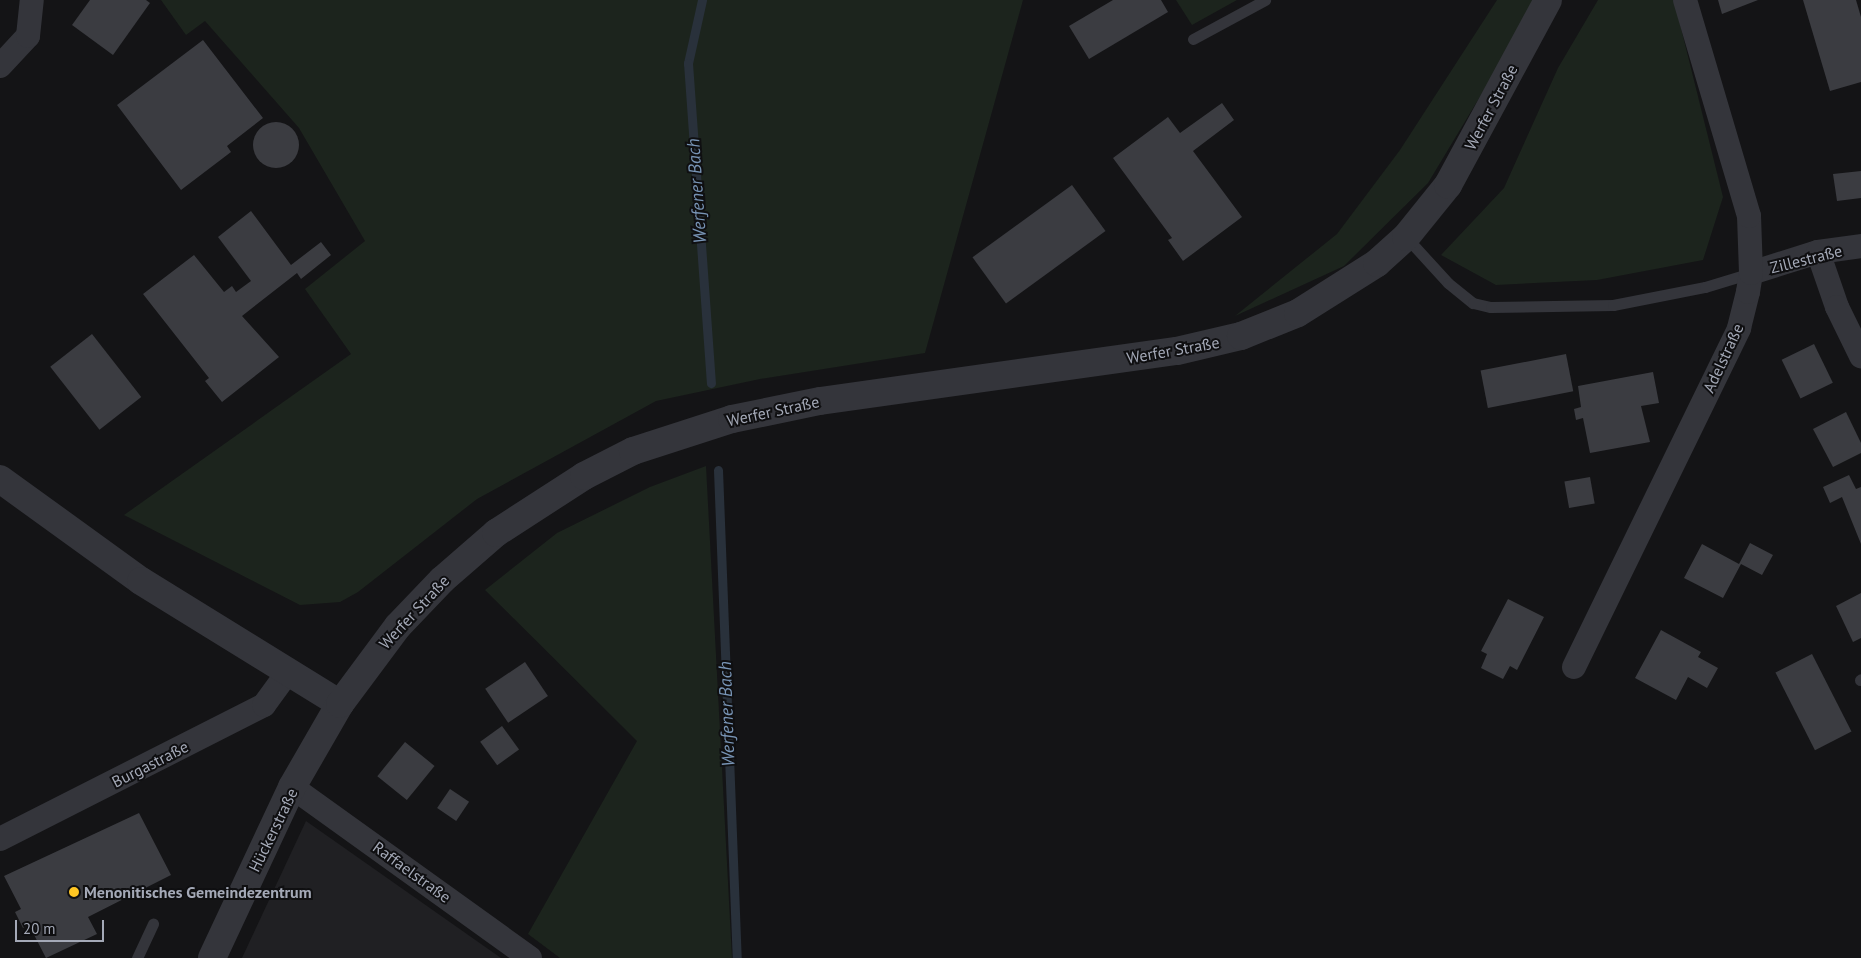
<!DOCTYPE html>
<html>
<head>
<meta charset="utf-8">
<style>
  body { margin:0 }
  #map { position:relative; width:1861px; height:958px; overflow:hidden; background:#141416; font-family:"PT Sans",sans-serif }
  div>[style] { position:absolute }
  .built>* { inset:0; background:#202023 }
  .green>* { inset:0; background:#1c241d }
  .stream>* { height:9px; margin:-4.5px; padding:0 4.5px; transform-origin:4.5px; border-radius:4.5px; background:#29313b }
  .building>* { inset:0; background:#3b3c41; transform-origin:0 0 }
  .round { border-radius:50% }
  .service>* { height:11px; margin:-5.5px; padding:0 5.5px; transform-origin:5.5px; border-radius:5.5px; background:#34353b }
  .minor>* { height:24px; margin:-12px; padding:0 12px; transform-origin:12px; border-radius:12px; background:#34353b }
  .tertiary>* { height:28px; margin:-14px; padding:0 14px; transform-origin:14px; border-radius:14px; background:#34353b }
  .dots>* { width:14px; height:14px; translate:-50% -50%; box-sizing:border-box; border:2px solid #0f0f11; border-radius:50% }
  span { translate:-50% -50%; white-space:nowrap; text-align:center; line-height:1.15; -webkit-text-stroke:4px #0f0f11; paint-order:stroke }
  .street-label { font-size:16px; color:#a4a9b7 }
  .poi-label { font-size:16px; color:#a4a9b7; font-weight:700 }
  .left { translate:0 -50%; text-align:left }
  .water-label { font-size:18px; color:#7894b5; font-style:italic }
  .scale { position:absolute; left:15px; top:920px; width:89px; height:22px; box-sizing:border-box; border:2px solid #a4a9b7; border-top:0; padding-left:6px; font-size:15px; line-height:18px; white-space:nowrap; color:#a4a9b7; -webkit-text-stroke:4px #0f0f11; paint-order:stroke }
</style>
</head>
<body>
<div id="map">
  <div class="built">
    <div style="clip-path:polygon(306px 821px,501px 958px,242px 958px)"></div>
  </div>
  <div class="green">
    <div style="clip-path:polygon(161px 0,1023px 0,925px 353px,760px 379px,656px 401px,477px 499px,358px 592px,340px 602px,300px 605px,124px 515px,351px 354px,305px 289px,365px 241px,299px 128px,205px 21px,186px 35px)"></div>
    <div style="clip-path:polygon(1176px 0,1237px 0,1192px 25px)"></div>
    <div style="clip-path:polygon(1497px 0,1533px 0,1505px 55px,1428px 183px,1344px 266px,1235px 316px,1337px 234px,1400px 150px)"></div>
    <div style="clip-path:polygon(1598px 0,1674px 0,1723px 197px,1703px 260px,1597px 280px,1496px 285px,1441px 255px,1504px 188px,1558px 68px)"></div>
    <div style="clip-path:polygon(706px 466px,732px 958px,560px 958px,528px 934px,637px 741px,485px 590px,557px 533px,650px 487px)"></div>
  </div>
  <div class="stream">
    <div style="left:702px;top:0;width:65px;rotate:102.5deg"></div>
    <div style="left:688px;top:63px;width:321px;rotate:85.9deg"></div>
    <div style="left:718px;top:470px;width:488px;rotate:87.8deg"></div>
  </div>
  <div class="building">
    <div style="clip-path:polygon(90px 0,146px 0,150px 3px,113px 55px,72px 25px)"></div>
    <div style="clip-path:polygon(1113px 0,1161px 0,1168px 12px,1089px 59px,1069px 26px)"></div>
    <div style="clip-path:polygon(1718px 0,1758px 0,1722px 14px)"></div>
    <div style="clip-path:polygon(1803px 0,1856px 0,1861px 17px,1861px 82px,1830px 91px)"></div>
    <div style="clip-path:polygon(203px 40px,263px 118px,227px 146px,231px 152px,181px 190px,117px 105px)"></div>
    <div style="clip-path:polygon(1222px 103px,1234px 120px,1193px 151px,1242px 217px,1183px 261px,1168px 240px,1172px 238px,1113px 158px,1168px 117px,1180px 133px)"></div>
    <div class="round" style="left:253px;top:122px;width:46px;height:46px"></div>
    <div style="clip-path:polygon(1861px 171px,1861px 198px,1837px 201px,1833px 174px)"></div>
    <div style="left:1072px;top:185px;width:57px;height:123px;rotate:54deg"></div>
    <div style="clip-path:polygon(251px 211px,291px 265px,321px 242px,331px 255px,301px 279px,297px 273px,242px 316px,279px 357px,222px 402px,205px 381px,209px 378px,143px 294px,194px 255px,224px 292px,232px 286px,236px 292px,251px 281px,218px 237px)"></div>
    <div style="left:92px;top:334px;width:80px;height:53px;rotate:52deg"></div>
    <div style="left:1814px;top:344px;width:43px;height:36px;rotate:64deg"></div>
    <div style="left:1566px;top:354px;width:38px;height:87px;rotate:79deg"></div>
    <div style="clip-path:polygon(1653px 372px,1659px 403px,1641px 406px,1650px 442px,1590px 453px,1583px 418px,1576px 420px,1574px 409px,1581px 407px,1578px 386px)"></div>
    <div style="clip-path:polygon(1846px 412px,1861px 443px,1861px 453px,1833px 467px,1813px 429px)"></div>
    <div style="clip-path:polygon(1849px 475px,1856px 489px,1861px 487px,1861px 544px,1842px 497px,1830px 503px,1823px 487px)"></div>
    <div style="left:1590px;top:477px;width:27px;height:26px;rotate:80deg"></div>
    <div style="clip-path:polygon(1750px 543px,1773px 555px,1762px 575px,1741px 564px,1723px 598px,1684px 578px,1702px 544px,1739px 564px)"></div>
    <div style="clip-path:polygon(1861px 593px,1861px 638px,1853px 642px,1836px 606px)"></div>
    <div style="clip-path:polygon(1508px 599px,1544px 617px,1517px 670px,1510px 666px,1503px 679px,1481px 668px,1487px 654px,1481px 651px)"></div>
    <div style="clip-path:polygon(1661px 630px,1701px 652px,1698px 657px,1718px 668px,1707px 688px,1688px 677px,1676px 700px,1635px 678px)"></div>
    <div style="left:1812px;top:654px;width:87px;height:41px;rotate:63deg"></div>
    <div style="left:525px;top:662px;width:41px;height:48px;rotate:56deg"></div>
    <div style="left:502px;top:726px;width:29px;height:27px;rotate:54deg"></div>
    <div style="left:405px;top:742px;width:38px;height:44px;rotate:39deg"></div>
    <div style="left:450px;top:789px;width:23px;height:23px;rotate:34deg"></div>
    <div style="clip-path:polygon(139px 813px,171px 875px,88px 917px,97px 934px,46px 958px,29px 925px,23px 928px,15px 912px,21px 909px,4px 876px)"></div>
  </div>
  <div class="service">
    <div style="left:1193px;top:39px;width:82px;rotate:-28.4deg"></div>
    <div style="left:1406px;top:237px;width:62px;rotate:47.6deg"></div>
    <div style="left:1448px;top:283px;width:32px;rotate:39deg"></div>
    <div style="left:1473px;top:303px;width:18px;rotate:13deg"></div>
    <div style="left:1491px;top:307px;width:122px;rotate:-0.9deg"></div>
    <div style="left:1613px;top:305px;width:94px;rotate:-11.1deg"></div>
    <div style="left:1705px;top:287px;width:48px;rotate:-16.9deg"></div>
    <div style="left:1860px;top:680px;width:1px;rotate:-45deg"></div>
    <div style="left:137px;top:958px;width:38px;rotate:-65deg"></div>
  </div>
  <div class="minor">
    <div style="left:0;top:66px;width:41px;rotate:-47deg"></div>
    <div style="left:28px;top:36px;width:36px;rotate:-84deg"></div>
    <div style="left:1818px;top:252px;width:58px;rotate:70.9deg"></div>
    <div style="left:1837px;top:307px;width:55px;rotate:63.9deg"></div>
    <div style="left:1751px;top:273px;width:70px;rotate:-17.4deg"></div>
    <div style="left:1818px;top:252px;width:43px;rotate:-7.9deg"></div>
    <div style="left:1574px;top:667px;width:377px;rotate:-64deg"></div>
    <div style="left:1739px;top:328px;width:37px;rotate:-76deg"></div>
    <div style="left:1748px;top:292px;width:19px;rotate:-81deg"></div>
    <div style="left:1751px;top:273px;width:57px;rotate:-92deg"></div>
    <div style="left:1749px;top:216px;width:225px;rotate:-106.5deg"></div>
    <div style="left:292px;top:787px;width:293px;rotate:35.7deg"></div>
    <div style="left:0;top:839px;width:296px;rotate:-26.9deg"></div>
    <div style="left:264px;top:705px;width:39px;rotate:-54deg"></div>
  </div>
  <div class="tertiary">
    <div style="left:0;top:479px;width:174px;rotate:35.9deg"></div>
    <div style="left:141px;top:581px;width:234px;rotate:31.7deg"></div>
    <div style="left:212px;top:958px;width:189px;rotate:-64.9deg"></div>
    <div style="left:292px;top:787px;width:96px;rotate:-60deg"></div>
    <div style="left:340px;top:704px;width:97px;rotate:-53.4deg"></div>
    <div style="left:398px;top:626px;width:64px;rotate:-46.3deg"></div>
    <div style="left:442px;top:580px;width:72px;rotate:-41deg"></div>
    <div style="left:496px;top:533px;width:105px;rotate:-32.9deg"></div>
    <div style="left:584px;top:476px;width:55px;rotate:-27deg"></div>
    <div style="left:633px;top:451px;width:104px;rotate:-17.9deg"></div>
    <div style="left:732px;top:419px;width:90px;rotate:-11.6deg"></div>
    <div style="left:820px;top:401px;width:360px;rotate:-8deg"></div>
    <div style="left:1177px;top:351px;width:66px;rotate:-13.2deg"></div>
    <div style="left:1241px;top:336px;width:61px;rotate:-22deg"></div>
    <div style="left:1298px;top:313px;width:93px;rotate:-32.3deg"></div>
    <div style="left:1377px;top:263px;width:39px;rotate:-42deg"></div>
    <div style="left:1406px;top:237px;width:67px;rotate:-51.1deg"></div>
    <div style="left:1448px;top:185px;width:210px;rotate:-61.6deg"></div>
  </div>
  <div class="dots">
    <div style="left:74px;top:892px;background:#ffc623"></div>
  </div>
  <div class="street-label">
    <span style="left:1491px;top:107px;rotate:-62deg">Werfer Straße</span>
    <span style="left:1806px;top:259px;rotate:-14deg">Zillestraße</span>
    <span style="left:1173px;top:350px;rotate:-10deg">Werfer Straße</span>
    <span style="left:1723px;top:358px;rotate:-65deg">Adelstraße</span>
    <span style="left:773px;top:411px;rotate:-12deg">Werfer Straße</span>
    <span style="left:414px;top:612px;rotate:-47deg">Werfer Straße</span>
    <span style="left:150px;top:764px;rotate:-27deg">Burgastraße</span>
    <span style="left:273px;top:830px;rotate:-64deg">Hückerstraße</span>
    <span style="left:412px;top:872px;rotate:36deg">Raffaelstraße</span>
  </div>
  <div class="poi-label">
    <span class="left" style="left:84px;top:892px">Menonitisches Gemeindezentrum</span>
  </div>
  <div class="water-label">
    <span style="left:697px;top:191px;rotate:-94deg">Werfener Bach</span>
    <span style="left:727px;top:714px;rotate:-92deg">Werfener Bach</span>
  </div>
  <div class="scale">20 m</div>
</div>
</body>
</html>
